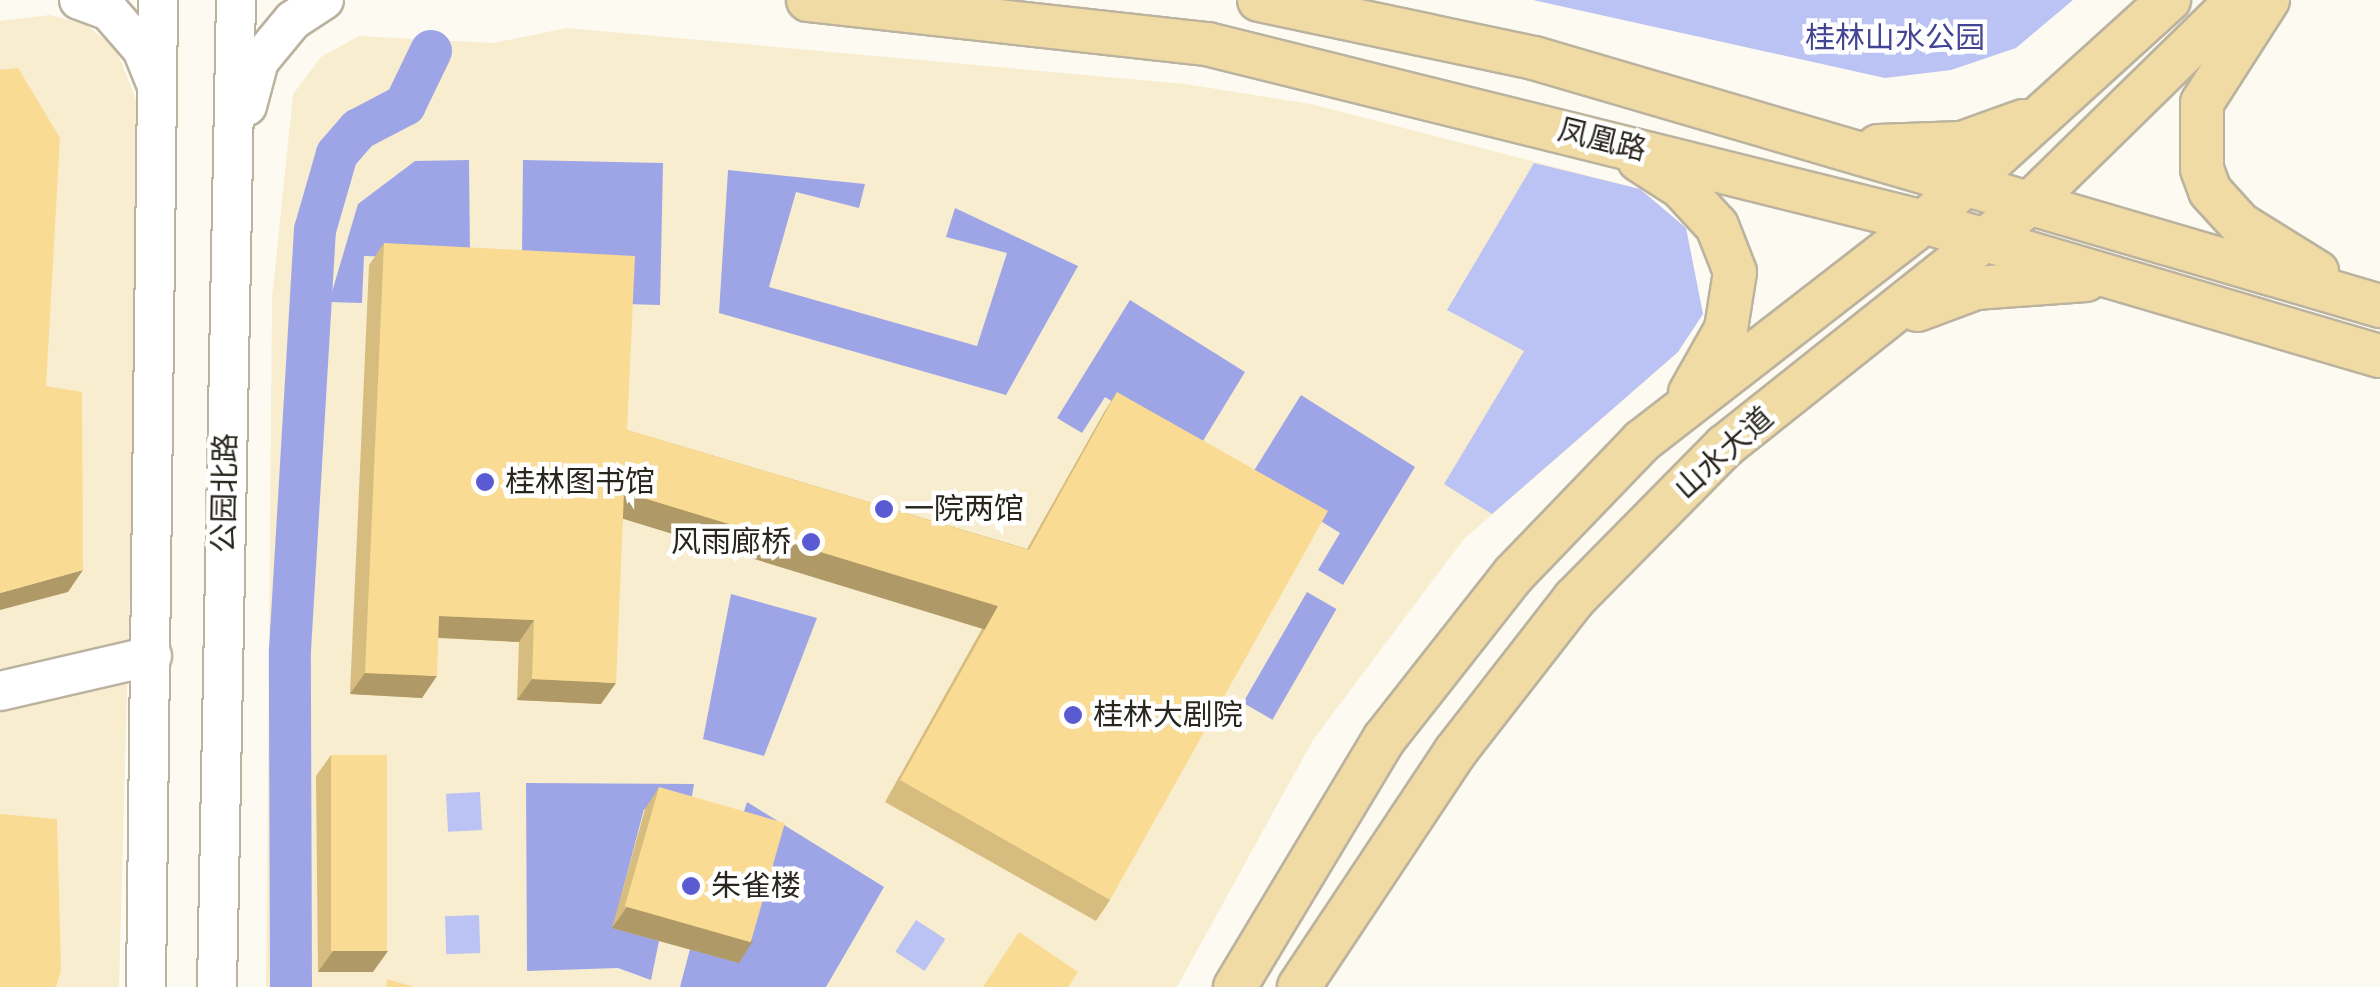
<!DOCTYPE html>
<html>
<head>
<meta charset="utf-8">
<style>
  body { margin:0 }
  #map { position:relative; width:2380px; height:987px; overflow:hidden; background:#fdfaf1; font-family:"Space Grotesk","Noto Sans SC",sans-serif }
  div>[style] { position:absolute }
  .built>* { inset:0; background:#f9edd0 }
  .green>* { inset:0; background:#bbc3f4; transform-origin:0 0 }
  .water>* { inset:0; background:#9da5e7; transform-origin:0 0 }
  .river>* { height:42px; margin:-21px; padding:0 21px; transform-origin:21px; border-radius:21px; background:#9da5e7 }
  .roads { filter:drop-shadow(2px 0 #bbb39f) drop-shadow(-2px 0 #bbb39f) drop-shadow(0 2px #bbb39f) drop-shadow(0 -2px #bbb39f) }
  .secondary>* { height:38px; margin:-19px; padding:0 19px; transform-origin:19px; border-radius:19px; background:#fff }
  .primary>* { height:42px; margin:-21px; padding:0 21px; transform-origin:21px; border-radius:21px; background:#f1dba4 }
  .wall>* { inset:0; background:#d6bc7e }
  .shaded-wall>* { inset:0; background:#ae9967; transform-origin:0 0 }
  .building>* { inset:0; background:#f9db93; transform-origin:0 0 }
  .dots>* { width:28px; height:28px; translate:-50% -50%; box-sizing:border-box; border:5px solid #fff; border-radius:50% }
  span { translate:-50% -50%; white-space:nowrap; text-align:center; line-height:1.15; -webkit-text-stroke:9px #fff; paint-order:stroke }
  .park-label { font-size:30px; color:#434594 }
  .street-label { font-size:30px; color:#29261e }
  .poi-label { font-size:30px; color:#29261e }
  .left { translate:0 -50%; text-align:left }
  .right { translate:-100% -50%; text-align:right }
</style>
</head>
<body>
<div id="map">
  <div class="built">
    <div style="clip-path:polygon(50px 15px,87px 25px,116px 49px,137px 102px,142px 144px,119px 987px,0 987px,0 21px)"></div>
    <div style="clip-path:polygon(567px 28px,1185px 84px,1311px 104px,1640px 189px,1686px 228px,1703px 314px,1678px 352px,1464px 539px,1313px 740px,1177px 987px,266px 987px,272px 299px,293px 94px,321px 57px,359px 36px,493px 43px)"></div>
  </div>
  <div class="green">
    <div style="clip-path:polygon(1533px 0,2073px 0,2016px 48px,1951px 70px,1885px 78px)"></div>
    <div style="clip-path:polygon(1534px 163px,1640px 189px,1686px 228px,1703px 314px,1678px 352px,1492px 514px,1444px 484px,1524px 351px,1447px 310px)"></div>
    <div style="left:480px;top:792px;width:38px;height:34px;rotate:87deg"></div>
    <div style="left:479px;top:915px;width:38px;height:34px;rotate:88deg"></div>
    <div style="left:916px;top:920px;width:35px;height:38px;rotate:33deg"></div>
  </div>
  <div class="water">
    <div style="clip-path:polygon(469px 160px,470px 259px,364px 256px,362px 303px,329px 302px,358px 204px,415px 161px)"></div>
    <div style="clip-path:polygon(523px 160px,663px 163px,660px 305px,624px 304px,522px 253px)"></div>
    <div style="clip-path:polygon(728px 170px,865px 184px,859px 208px,796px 192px,769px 287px,977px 346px,1007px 253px,946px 237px,955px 208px,1078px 266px,1006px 395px,719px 313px)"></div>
    <div style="clip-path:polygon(1130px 300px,1245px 372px,1195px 454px,1105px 397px,1082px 433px,1057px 418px)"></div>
    <div style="clip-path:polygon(1301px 395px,1415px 467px,1343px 585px,1318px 570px,1340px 533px,1250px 477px)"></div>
    <div style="left:1307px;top:592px;width:34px;height:128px;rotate:30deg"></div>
    <div style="clip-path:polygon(731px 594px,817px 618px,764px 756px,703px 739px)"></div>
    <div style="clip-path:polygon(526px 783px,694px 784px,688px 820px,644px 809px,613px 927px,659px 941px,651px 980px,618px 968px,527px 971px)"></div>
    <div style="clip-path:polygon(747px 802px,884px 887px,826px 987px,680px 987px,690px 949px,739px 962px,737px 834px)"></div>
  </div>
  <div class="river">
    <div style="left:291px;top:987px;width:337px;rotate:-90.2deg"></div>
    <div style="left:290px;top:650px;width:421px;rotate:-86.6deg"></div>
    <div style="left:315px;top:230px;width:79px;rotate:-73.9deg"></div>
    <div style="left:337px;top:154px;width:33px;rotate:-49deg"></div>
    <div style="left:359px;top:129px;width:52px;rotate:-27.6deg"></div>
    <div style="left:405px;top:105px;width:60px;rotate:-64.3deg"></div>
  </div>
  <div class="roads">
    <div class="secondary">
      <div style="left:79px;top:0;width:32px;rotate:20deg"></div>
      <div style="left:109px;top:11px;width:50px;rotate:49deg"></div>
      <div style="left:142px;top:49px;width:35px;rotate:68deg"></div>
      <div style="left:247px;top:106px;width:47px;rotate:-75.1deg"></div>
      <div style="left:259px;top:61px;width:53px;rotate:-50.3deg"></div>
      <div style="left:293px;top:20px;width:37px;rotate:-33deg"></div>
      <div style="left:0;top:691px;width:156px;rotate:-13deg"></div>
      <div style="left:146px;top:987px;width:987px;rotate:-89.3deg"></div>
      <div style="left:217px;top:987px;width:987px;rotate:-88.9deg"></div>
    </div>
    <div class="primary">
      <div style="left:808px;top:0;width:401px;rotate:6.3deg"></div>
      <div style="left:1207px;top:44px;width:739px;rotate:13.94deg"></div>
      <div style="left:1924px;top:222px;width:475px;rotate:16.4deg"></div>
      <div style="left:1259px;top:0;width:281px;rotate:11.9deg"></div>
      <div style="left:1534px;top:58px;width:882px;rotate:16.34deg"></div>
      <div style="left:2268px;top:0;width:122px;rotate:122.7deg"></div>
      <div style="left:2202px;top:103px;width:66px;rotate:90deg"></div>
      <div style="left:2202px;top:169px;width:23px;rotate:70deg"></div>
      <div style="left:2210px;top:191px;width:45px;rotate:47.7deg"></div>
      <div style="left:2240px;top:224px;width:91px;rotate:31.9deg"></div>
      <div style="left:1878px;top:146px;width:84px;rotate:-2deg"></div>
      <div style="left:1962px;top:143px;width:65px;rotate:-19.8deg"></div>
      <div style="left:1639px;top:160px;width:50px;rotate:32.7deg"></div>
      <div style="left:1681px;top:187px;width:53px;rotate:47.3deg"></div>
      <div style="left:1717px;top:226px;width:49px;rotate:68.6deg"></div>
      <div style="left:1735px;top:272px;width:58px;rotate:99deg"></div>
      <div style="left:1726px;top:329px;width:73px;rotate:119.4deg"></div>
      <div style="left:1917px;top:310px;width:63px;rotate:-20.4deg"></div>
      <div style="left:1976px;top:288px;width:110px;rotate:-4.2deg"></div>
      <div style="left:1235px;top:987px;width:289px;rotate:-59deg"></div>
      <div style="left:1384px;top:739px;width:210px;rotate:-51.8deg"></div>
      <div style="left:1514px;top:574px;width:185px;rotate:-46.1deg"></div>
      <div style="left:1642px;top:441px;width:357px;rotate:-37.8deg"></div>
      <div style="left:1924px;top:222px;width:331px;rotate:-42.2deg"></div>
      <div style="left:1299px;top:987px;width:282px;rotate:-56.4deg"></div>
      <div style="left:1455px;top:752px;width:194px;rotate:-52.1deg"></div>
      <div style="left:1574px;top:599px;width:215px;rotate:-45.4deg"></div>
      <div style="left:1725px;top:446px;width:390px;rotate:-38.5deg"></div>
      <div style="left:2030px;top:203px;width:290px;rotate:-44.4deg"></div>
    </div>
  </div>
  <div class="wall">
    <div style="clip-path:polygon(384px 243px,627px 430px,1027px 549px,1103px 414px,1117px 392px,1110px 900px,1096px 921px,885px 802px,983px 627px,623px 517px,601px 704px,517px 700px,519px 642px,438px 638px,422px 698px,350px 694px,369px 265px)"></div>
    <div style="clip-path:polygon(331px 755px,373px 972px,318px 972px,316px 776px)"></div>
    <div style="clip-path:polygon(659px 787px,739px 963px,612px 928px,645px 809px)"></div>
  </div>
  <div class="shaded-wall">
    <div style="left:624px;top:492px;width:391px;height:26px;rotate:17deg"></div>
    <div style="clip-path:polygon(83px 570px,68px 592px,0 610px,0 593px)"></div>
    <div style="clip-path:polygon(439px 616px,534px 620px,519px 642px,425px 637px)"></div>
    <div style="clip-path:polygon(365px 673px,437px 676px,422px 698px,350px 694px)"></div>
    <div style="clip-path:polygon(532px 679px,616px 683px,601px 704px,517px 700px)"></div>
    <div style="clip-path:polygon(627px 907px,753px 941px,739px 963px,612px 928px)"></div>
    <div style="clip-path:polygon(333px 951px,388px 951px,373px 972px,318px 972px)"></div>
  </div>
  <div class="building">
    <div style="clip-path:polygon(18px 68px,60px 138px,46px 386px,82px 392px,83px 570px,0 593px,0 70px)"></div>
    <div style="clip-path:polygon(384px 243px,635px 256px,627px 430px,1029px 550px,1117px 392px,1328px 511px,1110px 900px,900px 780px,998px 606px,624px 492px,616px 683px,532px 679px,534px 620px,439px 616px,437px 676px,365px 673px)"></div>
    <div style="left:331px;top:755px;width:56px;height:196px"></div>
    <div style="left:659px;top:787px;width:131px;height:124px;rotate:16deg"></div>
    <div style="clip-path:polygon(0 814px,57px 819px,61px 971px,56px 987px,0 987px)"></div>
    <div style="clip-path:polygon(1019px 932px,1078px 972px,1068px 987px,983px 987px)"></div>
    <div style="clip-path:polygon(387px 979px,414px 987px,386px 987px)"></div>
  </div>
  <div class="dots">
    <div style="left:485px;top:482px;background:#5a5bd3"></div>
    <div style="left:884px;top:509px;background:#5a5bd3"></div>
    <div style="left:811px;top:542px;background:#5a5bd3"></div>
    <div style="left:1073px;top:715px;background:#5a5bd3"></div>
    <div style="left:691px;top:886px;background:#5a5bd3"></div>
  </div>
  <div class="park-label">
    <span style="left:1895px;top:38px">桂林山水公园</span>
  </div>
  <div class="street-label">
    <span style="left:1602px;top:140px;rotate:14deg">凤凰路</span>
    <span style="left:1724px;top:453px;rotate:-42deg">山水大道</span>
    <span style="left:225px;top:493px;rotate:-89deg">公园北路</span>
  </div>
  <div class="poi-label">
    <span class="left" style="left:505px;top:482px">桂林图书馆</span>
    <span class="left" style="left:904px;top:509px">一院两馆</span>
    <span class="right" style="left:791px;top:542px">风雨廊桥</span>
    <span class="left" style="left:1093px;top:715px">桂林大剧院</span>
    <span class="left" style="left:711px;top:886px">朱雀楼</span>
  </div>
</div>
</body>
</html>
